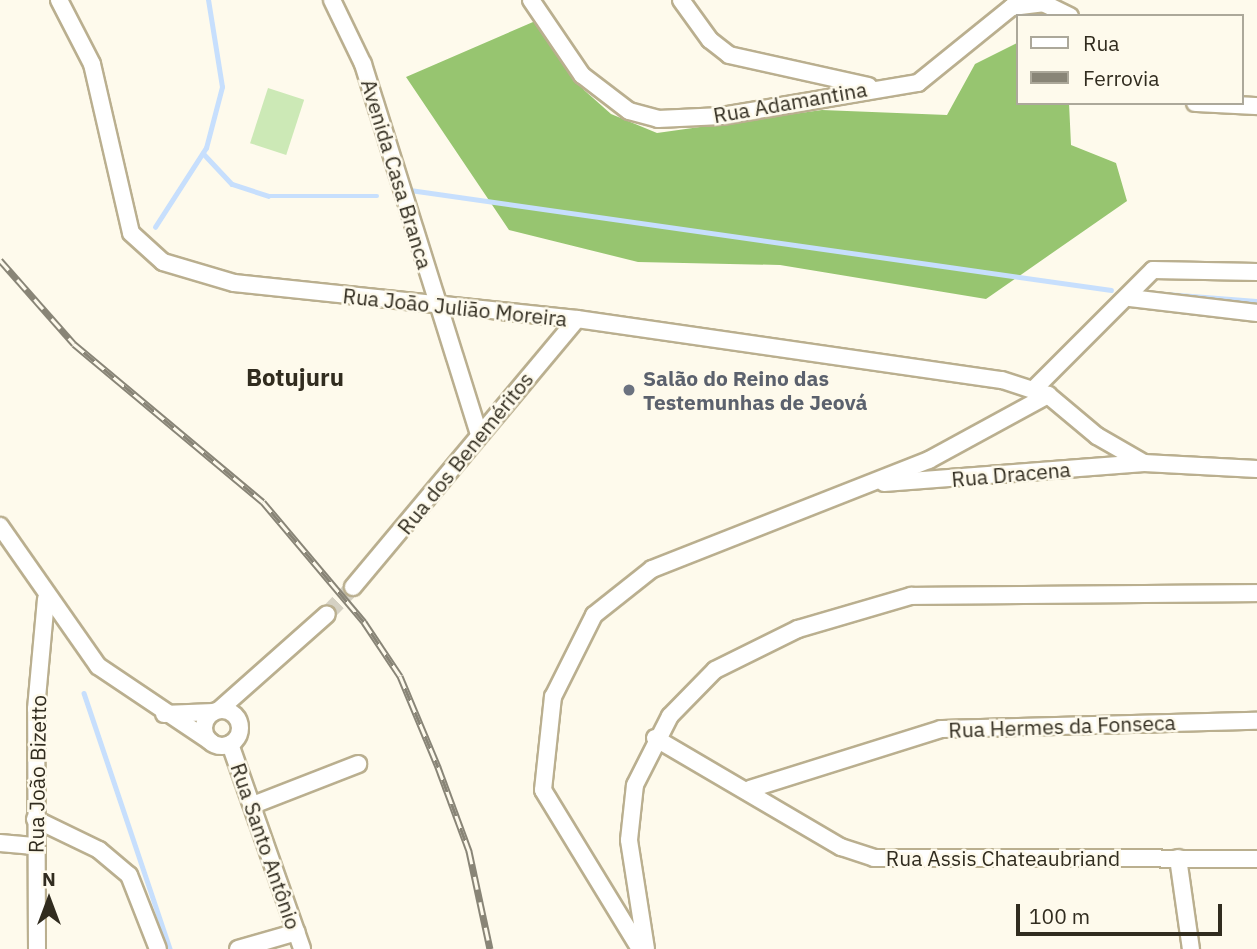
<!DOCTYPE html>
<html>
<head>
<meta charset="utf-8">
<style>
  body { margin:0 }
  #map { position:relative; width:1257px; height:949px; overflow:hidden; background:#fefaec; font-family:"IBM Plex Sans",sans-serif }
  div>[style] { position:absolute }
  .green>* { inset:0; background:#cce9b6; transform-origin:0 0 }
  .forest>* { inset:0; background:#97c570 }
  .stream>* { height:4.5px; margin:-2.25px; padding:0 2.25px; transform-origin:2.25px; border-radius:2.25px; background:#c7dffd }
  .minor-tunnel>* { height:16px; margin-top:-8px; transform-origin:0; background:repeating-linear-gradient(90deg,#d5d1c3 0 16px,transparent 0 24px) }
  .roads { filter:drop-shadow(2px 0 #baaf8f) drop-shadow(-2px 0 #baaf8f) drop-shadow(0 2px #baaf8f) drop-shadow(0 -2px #baaf8f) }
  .minor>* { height:16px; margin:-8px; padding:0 8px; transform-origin:8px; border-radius:8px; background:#fff }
  .minor>.ring { margin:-8px; padding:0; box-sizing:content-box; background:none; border:16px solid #fff; border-radius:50% }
  .rail>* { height:7px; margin-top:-3.5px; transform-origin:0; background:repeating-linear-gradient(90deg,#fefaec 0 13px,#898577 0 26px); box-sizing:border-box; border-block:2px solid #898577 }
  .dots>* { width:19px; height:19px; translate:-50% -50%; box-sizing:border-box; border:4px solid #fefaec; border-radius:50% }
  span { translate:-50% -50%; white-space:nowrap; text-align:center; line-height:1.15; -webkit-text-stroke:5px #fefaec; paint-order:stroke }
  .street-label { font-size:21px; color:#312c1f }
  .worship-label { font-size:21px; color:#5b616d; font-weight:700 }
  .left { translate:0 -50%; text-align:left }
  .quarter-label { font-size:24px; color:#312c1f; font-weight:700 }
  .legend { position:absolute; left:1016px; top:14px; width:228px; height:91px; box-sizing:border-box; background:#fefaec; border:2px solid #aca89a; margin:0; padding:9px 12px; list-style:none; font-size:21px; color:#312c1f }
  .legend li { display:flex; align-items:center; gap:14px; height:35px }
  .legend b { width:35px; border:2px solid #aca89a }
  .north { position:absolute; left:14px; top:865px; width:70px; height:70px; -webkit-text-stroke:5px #fefaec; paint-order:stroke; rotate:0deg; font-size:19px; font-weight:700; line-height:28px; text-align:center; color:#312c1f }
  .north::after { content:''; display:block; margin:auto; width:24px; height:32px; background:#312c1f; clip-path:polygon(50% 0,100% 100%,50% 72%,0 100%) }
  .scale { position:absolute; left:1016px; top:904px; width:206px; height:32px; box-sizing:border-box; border:4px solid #312c1f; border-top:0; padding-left:9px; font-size:21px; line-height:24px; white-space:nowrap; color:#312c1f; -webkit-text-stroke:5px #fefaec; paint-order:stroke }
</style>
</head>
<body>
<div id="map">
  <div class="green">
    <div style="left:268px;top:88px;width:38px;height:58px;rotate:18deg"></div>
  </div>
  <div class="forest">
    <div style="clip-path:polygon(540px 19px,584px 90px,611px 114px,657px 133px,822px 110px,947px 115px,975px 64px,1017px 43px,1017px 103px,1069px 103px,1071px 145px,1116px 163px,1127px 201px,986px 299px,780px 265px,638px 262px,509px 230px,406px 77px)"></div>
  </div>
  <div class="stream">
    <div style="left:203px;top:153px;width:42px;rotate:46.9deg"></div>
    <div style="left:232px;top:184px;width:38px;rotate:18deg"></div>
    <div style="left:268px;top:196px;width:109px"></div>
    <div style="left:410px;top:190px;width:708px;rotate:8.12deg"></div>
    <div style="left:155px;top:227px;width:94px;rotate:-57.2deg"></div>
    <div style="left:206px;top:148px;width:63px;rotate:-75.3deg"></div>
    <div style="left:222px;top:87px;width:88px;rotate:-99.1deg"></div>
    <div style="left:1153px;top:293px;width:104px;rotate:4.4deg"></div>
    <div style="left:84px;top:693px;width:270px;rotate:71.4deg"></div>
  </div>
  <div class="minor-tunnel">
    <div style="left:327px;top:614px;width:37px;rotate:-46deg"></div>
  </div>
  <div class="roads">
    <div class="minor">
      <div style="left:59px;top:0;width:72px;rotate:62.7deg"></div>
      <div style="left:92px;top:64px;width:173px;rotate:77deg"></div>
      <div style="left:131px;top:233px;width:43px;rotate:42.2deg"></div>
      <div style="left:163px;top:262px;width:74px;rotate:16.5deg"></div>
      <div style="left:234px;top:283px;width:345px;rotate:6deg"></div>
      <div style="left:577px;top:319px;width:429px;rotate:8.2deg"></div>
      <div style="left:1002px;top:380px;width:48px;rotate:18.1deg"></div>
      <div style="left:1048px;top:395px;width:64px;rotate:39.9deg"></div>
      <div style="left:1097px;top:436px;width:54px;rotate:29.9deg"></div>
      <div style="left:332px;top:0;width:71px;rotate:64.2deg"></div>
      <div style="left:363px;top:64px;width:385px;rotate:72.6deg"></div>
      <div style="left:531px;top:0;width:91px;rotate:55.8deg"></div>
      <div style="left:582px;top:75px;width:59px;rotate:37.5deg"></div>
      <div style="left:629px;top:111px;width:30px;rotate:15deg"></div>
      <div style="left:658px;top:119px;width:64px;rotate:-2.7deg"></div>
      <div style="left:722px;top:116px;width:199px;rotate:-9.6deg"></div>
      <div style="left:918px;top:83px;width:121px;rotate:-39deg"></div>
      <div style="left:1012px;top:7px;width:31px;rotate:-7deg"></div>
      <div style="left:1043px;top:3px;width:30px;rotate:26deg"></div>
      <div style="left:681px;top:0;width:49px;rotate:54.1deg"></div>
      <div style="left:710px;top:40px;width:24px;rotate:38deg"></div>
      <div style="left:729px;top:55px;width:143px;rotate:12.5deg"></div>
      <div style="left:1195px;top:103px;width:62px;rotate:2.8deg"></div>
      <div style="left:1130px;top:298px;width:128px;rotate:6.7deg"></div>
      <div style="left:1035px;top:388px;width:167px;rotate:-45deg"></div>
      <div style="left:1153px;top:270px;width:104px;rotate:1.1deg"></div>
      <div style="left:884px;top:483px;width:261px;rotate:-4.4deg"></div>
      <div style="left:1144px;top:463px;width:113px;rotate:3deg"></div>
      <div style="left:0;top:526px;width:171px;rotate:55deg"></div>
      <div style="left:98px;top:666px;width:136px;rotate:33.9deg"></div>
      <div style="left:353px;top:587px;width:349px;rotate:-50.1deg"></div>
      <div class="ring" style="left:204px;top:710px;width:20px;height:20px"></div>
      <div style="left:219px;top:710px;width:144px;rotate:-41.6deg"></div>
      <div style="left:164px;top:714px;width:50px;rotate:-2.3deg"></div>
      <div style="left:655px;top:738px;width:216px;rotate:30.4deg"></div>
      <div style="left:841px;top:847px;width:35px;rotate:18deg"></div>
      <div style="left:874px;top:858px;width:383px;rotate:0.1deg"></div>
      <div style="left:230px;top:744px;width:217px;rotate:70.6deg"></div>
      <div style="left:750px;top:789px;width:200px;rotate:-17.4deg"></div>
      <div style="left:941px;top:729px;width:316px;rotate:-1.5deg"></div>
      <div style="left:253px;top:805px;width:113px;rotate:-21.3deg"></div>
      <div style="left:35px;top:819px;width:71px;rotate:25.8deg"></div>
      <div style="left:99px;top:850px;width:39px;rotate:40deg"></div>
      <div style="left:129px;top:875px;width:79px;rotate:68.6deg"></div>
      <div style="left:0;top:843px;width:34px;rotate:5deg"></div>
      <div style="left:1178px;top:858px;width:92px;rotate:81.9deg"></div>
      <div style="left:37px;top:949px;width:240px;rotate:-90.2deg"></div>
      <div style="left:36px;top:709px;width:110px;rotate:-84.8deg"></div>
      <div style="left:238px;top:949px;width:61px;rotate:-16.1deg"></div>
      <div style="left:640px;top:949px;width:186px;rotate:-121.4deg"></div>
      <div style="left:543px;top:790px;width:94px;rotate:-83.9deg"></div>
      <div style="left:553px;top:697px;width:92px;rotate:-63.4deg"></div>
      <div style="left:594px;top:615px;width:74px;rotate:-38.4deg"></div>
      <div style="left:652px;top:569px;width:298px;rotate:-21.5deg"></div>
      <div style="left:929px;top:460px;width:136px;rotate:-28.6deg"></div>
      <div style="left:646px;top:949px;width:110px;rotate:-98.9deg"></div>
      <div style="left:629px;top:840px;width:55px;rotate:-83.8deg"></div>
      <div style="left:635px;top:785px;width:77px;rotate:-63.1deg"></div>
      <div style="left:670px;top:716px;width:64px;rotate:-45.6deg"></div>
      <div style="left:715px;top:670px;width:93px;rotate:-26.3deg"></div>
      <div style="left:798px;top:629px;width:118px;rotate:-16.3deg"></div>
      <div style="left:911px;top:596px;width:346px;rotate:-0.5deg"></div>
    </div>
  </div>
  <div class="rail">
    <div style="left:0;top:260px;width:112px;rotate:48.6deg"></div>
    <div style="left:74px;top:344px;width:246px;rotate:39.9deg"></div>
    <div style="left:263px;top:502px;width:157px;rotate:49.9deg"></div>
    <div style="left:364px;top:622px;width:65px;rotate:56.3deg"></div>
    <div style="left:400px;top:676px;width:99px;rotate:67.3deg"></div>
    <div style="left:438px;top:767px;width:90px;rotate:69.7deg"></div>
    <div style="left:469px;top:851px;width:100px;rotate:77.9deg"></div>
  </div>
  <div class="dots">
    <div style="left:629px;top:390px;background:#6b7280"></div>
  </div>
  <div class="street-label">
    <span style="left:790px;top:102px;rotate:-10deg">Rua Adamantina</span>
    <span style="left:397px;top:174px;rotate:73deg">Avenida Casa Branca</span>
    <span style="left:455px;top:307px;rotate:6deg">Rua João Julião Moreira</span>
    <span style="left:465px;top:453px;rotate:-51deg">Rua dos Beneméritos</span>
    <span style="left:1011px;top:474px;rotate:-5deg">Rua Dracena</span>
    <span style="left:1062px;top:726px;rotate:-2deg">Rua Hermes da Fonseca</span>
    <span style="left:37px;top:774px;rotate:-89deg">Rua João Bizetto</span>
    <span style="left:266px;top:846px;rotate:71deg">Rua Santo Antônio</span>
    <span style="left:1003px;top:858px">Rua Assis Chateaubriand</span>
  </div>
  <div class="worship-label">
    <span class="left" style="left:643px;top:390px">Salão do Reino das<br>Testemunhas de Jeová</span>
  </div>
  <div class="quarter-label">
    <span style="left:295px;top:378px">Botujuru</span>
  </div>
  <ul class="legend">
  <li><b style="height:9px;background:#fff"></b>Rua</li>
  <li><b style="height:9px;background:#898577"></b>Ferrovia</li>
  </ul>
  <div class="north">N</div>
  <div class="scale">100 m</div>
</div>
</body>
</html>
